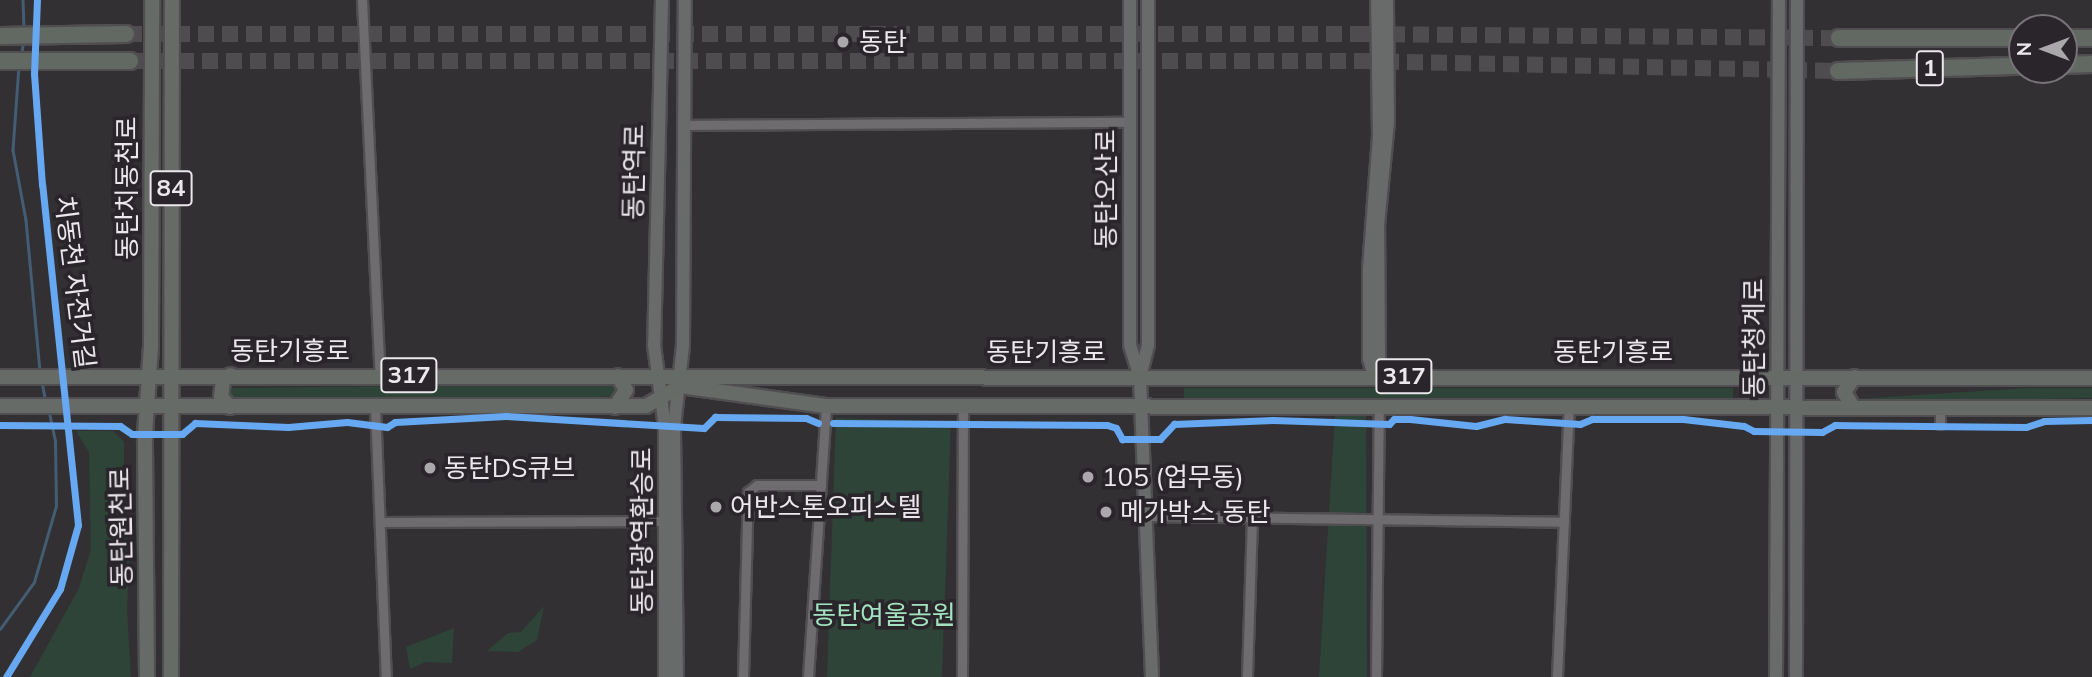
<!DOCTYPE html>
<html>
<head>
<meta charset="utf-8">
<style>
  body { margin:0 }
  #map { position:relative; width:2092px; height:677px; overflow:hidden; background:#323033; font-family:Mulish,"Noto Sans KR",sans-serif }
  div>[style] { position:absolute }
  .green>* { inset:0; background:#2e4438; transform-origin:0 0 }
  .stream>* { height:2.5px; margin:-1.25px; padding:0 1.25px; transform-origin:1.25px; border-radius:1.25px; background:#435d74 }
  .highway-tunnel>* { height:16px; margin-top:-8px; transform-origin:0; background:repeating-linear-gradient(90deg,#4e4c4f 0 16px,transparent 0 24px) }
  .roads { filter:drop-shadow(2px 0 #514e51) drop-shadow(-2px 0 #514e51) drop-shadow(0 2px #514e51) drop-shadow(0 -2px #514e51) }
  .street>* { height:9px; margin:-4.5px; padding:0 4.5px; transform-origin:4.5px; border-radius:4.5px; background:#6e6c6e }
  .secondary>* { height:12px; margin:-6px; padding:0 6px; transform-origin:6px; border-radius:6px; background:#696b6a }
  .primary>* { height:14px; margin:-7px; padding:0 7px; transform-origin:7px; border-radius:7px; background:#676b68 }
  .highway>* { height:16px; margin:-8px; padding:0 8px; transform-origin:8px; border-radius:8px; background:#626963 }
  .cycleway>* { height:7px; margin:-3.5px; padding:0 3.5px; transform-origin:3.5px; border-radius:3.5px; background:#66a8f1 }
  .dots>* { width:19px; height:19px; translate:-50% -50%; box-sizing:border-box; border:4px solid #29252a; border-radius:50% }
  span { translate:-50% -50%; white-space:nowrap; text-align:center; line-height:1.15; -webkit-text-stroke:7px #29252a; paint-order:stroke }
  .shield-label span { padding:2px 5px; background:#29252a; border:2px solid; border-radius:5px; -webkit-text-stroke-width:0 }
  .shield-label { font-size:24px; color:#ebe8ec; font-weight:700 }
  .poi-label { font-size:26px; color:#ebe8ec }
  .left { translate:0 -50%; text-align:left }
  .street-label { font-size:26px; color:#ebe8ec }
  .park-label { font-size:26px; color:#a2e2be }
  .north { position:absolute; left:2008px; top:14px; width:70px; height:70px; box-sizing:border-box; background:#29252a; border:2px solid #777378; border-radius:50%; rotate:270deg; font-size:19px; font-weight:700; line-height:28px; text-align:center; color:#ebe8ec }
  .north::after { content:''; display:block; margin:auto; width:24px; height:32px; background:#aaa8ab; clip-path:polygon(50% 0,100% 100%,50% 72%,0 100%) }
</style>
</head>
<body>
<div id="map">
  <div class="green">
    <div style="clip-path:polygon(619px 384px,618px 396px,468px 402px,234px 403px,228px 392px,228px 388px)"></div>
    <div style="left:1733px;top:388px;width:12px;height:549px;rotate:90deg"></div>
    <div style="clip-path:polygon(2027px 388px,2092px 388px,2092px 398px,1857px 403px,1855px 399px)"></div>
    <div style="clip-path:polygon(1335px 415px,1366px 416px,1367px 677px,1319px 677px)"></div>
    <div style="left:836px;top:418px;width:115px;height:260px;rotate:2deg"></div>
    <div style="clip-path:polygon(76px 431px,113px 431px,124px 442px,124px 496px,131px 530px,127px 610px,131px 677px,30px 677px,79px 588px,91px 549px,89px 452px)"></div>
    <div style="clip-path:polygon(544px 606px,537px 640px,518px 652px,487px 651px,508px 633px,521px 632px)"></div>
    <div style="clip-path:polygon(454px 628px,452px 663px,426px 662px,410px 669px,406px 647px)"></div>
  </div>
  <div class="stream">
    <div style="left:23px;top:0;width:28px;rotate:88deg"></div>
    <div style="left:21px;top:56px;width:14px;rotate:-82deg"></div>
    <div style="left:19px;top:66px;width:84px;rotate:94.1deg"></div>
    <div style="left:13px;top:150px;width:71px;rotate:79.5deg"></div>
    <div style="left:26px;top:220px;width:153px;rotate:84.7deg"></div>
    <div style="left:42px;top:382px;width:21px;rotate:79deg"></div>
    <div style="left:0;top:629px;width:58px;rotate:-54.1deg"></div>
    <div style="left:34px;top:582px;width:79px;rotate:-73.9deg"></div>
    <div style="left:56px;top:506px;width:65px;rotate:-90.9deg"></div>
    <div style="left:55px;top:441px;width:30px;rotate:-102deg"></div>
  </div>
  <div class="highway-tunnel">
    <div style="left:126px;top:34px;width:1239px"></div>
    <div style="left:1365px;top:34px;width:474px;rotate:0.5deg"></div>
    <div style="left:130px;top:61px;width:1229px"></div>
    <div style="left:1359px;top:61px;width:479px;rotate:1.2deg"></div>
  </div>
  <div class="roads">
    <div class="street">
      <div style="left:362px;top:0;width:375px;rotate:87.3deg"></div>
      <div style="left:684px;top:125px;width:444px;rotate:-0.4deg"></div>
      <div style="left:375px;top:407px;width:270px;rotate:87.7deg"></div>
      <div style="left:1940px;top:407px;width:17px;rotate:90deg"></div>
      <div style="left:1145px;top:516px;width:419px;rotate:0.8deg"></div>
      <div style="left:380px;top:522px;width:287px;rotate:-0.2deg"></div>
      <div style="left:743px;top:677px;width:185px;rotate:-88.5deg"></div>
      <div style="left:748px;top:492px;width:11px;rotate:-38deg"></div>
      <div style="left:757px;top:485px;width:64px"></div>
      <div style="left:808px;top:677px;width:272px;rotate:-86.2deg"></div>
      <div style="left:962px;top:677px;width:270px;rotate:-89.8deg"></div>
      <div style="left:1247px;top:677px;width:159px;rotate:-88.2deg"></div>
      <div style="left:1376px;top:677px;width:271px;rotate:-89.4deg"></div>
      <div style="left:1557px;top:677px;width:271px;rotate:-87.5deg"></div>
    </div>
    <div class="secondary">
      <div style="left:662px;top:0;width:345px;rotate:91.3deg"></div>
      <div style="left:654px;top:345px;width:83px;rotate:82.4deg"></div>
      <div style="left:665px;top:427px;width:250px;rotate:90deg"></div>
      <div style="left:1130px;top:0;width:345px;rotate:90deg"></div>
      <div style="left:1130px;top:345px;width:34px;rotate:73deg"></div>
      <div style="left:1140px;top:377px;width:300px;rotate:87.7deg"></div>
      <div style="left:1374px;top:376px;width:18px;rotate:-106deg"></div>
      <div style="left:1369px;top:359px;width:90px;rotate:-90deg"></div>
      <div style="left:1369px;top:269px;width:134px;rotate:-85.7deg"></div>
      <div style="left:1379px;top:135px;width:135px;rotate:-90.8deg"></div>
      <div style="left:1374px;top:376px;width:18px;rotate:-74deg"></div>
      <div style="left:1379px;top:359px;width:134px;rotate:-90.4deg"></div>
      <div style="left:1378px;top:225px;width:103px;rotate:-84.5deg"></div>
      <div style="left:1388px;top:122px;width:122px;rotate:-90.5deg"></div>
      <div style="left:1140px;top:377px;width:33px;rotate:-76deg"></div>
      <div style="left:1148px;top:345px;width:345px;rotate:-90deg"></div>
      <div style="left:677px;top:677px;width:250px;rotate:-90.7deg"></div>
      <div style="left:674px;top:427px;width:82px;rotate:-83.7deg"></div>
      <div style="left:683px;top:345px;width:345px;rotate:-89.7deg"></div>
      <div style="left:1776px;top:677px;width:677px;rotate:-89.75deg"></div>
      <div style="left:1796px;top:677px;width:677px;rotate:-89.92deg"></div>
    </div>
    <div class="primary">
      <div style="left:0;top:377px;width:2092px;rotate:0.03deg"></div>
      <div style="left:0;top:406px;width:646px"></div>
      <div style="left:646px;top:406px;width:39px;rotate:-30deg"></div>
      <div style="left:680px;top:386px;width:147px;rotate:7.8deg"></div>
      <div style="left:826px;top:406px;width:1266px;rotate:0.09deg"></div>
      <div style="left:230px;top:407px;width:13px;rotate:-132deg"></div>
      <div style="left:221px;top:397px;width:17px;rotate:-83deg"></div>
      <div style="left:223px;top:380px;width:9px;rotate:-32deg"></div>
      <div style="left:615px;top:407px;width:20px;rotate:-57deg"></div>
      <div style="left:626px;top:390px;width:16px;rotate:-120deg"></div>
      <div style="left:1853px;top:407px;width:17px;rotate:-121deg"></div>
      <div style="left:1844px;top:392px;width:18px;rotate:-56deg"></div>
      <div style="left:147px;top:677px;width:243px;rotate:-90.5deg"></div>
      <div style="left:145px;top:434px;width:87px;rotate:-86.1deg"></div>
      <div style="left:151px;top:347px;width:347px;rotate:-89.8deg"></div>
      <div style="left:171px;top:677px;width:677px;rotate:-89.92deg"></div>
    </div>
    <div class="highway">
      <div style="left:0;top:36px;width:126px;rotate:-0.9deg"></div>
      <div style="left:1839px;top:38px;width:183px"></div>
      <div style="left:2064px;top:38px;width:28px"></div>
      <div style="left:0;top:61px;width:130px"></div>
      <div style="left:2064px;top:65px;width:28px;rotate:-2deg"></div>
      <div style="left:1838px;top:71px;width:184px;rotate:-1.6deg"></div>
    </div>
  </div>
  <div class="cycleway">
    <div style="left:833px;top:423px;width:274px;rotate:0.4deg"></div>
    <div style="left:1107px;top:425px;width:9px;rotate:18deg"></div>
    <div style="left:1116px;top:428px;width:13px;rotate:61deg"></div>
    <div style="left:1122px;top:439px;width:38px"></div>
    <div style="left:1160px;top:439px;width:21px;rotate:-47deg"></div>
    <div style="left:1174px;top:424px;width:99px;rotate:-2.3deg"></div>
    <div style="left:1273px;top:420px;width:116px;rotate:2deg"></div>
    <div style="left:1389px;top:424px;width:7px;rotate:-45deg"></div>
    <div style="left:1394px;top:419px;width:16px"></div>
    <div style="left:1410px;top:419px;width:66px;rotate:6.1deg"></div>
    <div style="left:1476px;top:426px;width:30px;rotate:-14deg"></div>
    <div style="left:1505px;top:419px;width:75px;rotate:3.8deg"></div>
    <div style="left:1580px;top:424px;width:13px;rotate:-23deg"></div>
    <div style="left:1592px;top:419px;width:91px"></div>
    <div style="left:1683px;top:419px;width:61px;rotate:6.5deg"></div>
    <div style="left:1744px;top:426px;width:11px;rotate:27deg"></div>
    <div style="left:1754px;top:431px;width:68px;rotate:0.8deg"></div>
    <div style="left:1822px;top:432px;width:15px;rotate:-28deg"></div>
    <div style="left:1835px;top:425px;width:191px;rotate:0.6deg"></div>
    <div style="left:2026px;top:427px;width:19px;rotate:-18deg"></div>
    <div style="left:2044px;top:421px;width:48px;rotate:-1.2deg"></div>
    <div style="left:0;top:425px;width:120px;rotate:0.5deg"></div>
    <div style="left:120px;top:426px;width:14px;rotate:34deg"></div>
    <div style="left:132px;top:434px;width:50px"></div>
    <div style="left:182px;top:434px;width:17px;rotate:-40deg"></div>
    <div style="left:195px;top:423px;width:93px;rotate:2.5deg"></div>
    <div style="left:288px;top:427px;width:59px;rotate:-4.8deg"></div>
    <div style="left:347px;top:422px;width:40px;rotate:7.1deg"></div>
    <div style="left:387px;top:427px;width:9px;rotate:-32deg"></div>
    <div style="left:395px;top:422px;width:111px;rotate:-3.1deg"></div>
    <div style="left:506px;top:416px;width:198px;rotate:3.5deg"></div>
    <div style="left:704px;top:428px;width:16px;rotate:-45deg"></div>
    <div style="left:715px;top:417px;width:91px;rotate:0.6deg"></div>
    <div style="left:806px;top:418px;width:13px;rotate:23deg"></div>
    <div style="left:6px;top:677px;width:103px;rotate:-58.5deg"></div>
    <div style="left:60px;top:589px;width:66px;rotate:-74.3deg"></div>
    <div style="left:78px;top:525px;width:342px;rotate:-96deg"></div>
    <div style="left:42px;top:185px;width:111px;rotate:-94.1deg"></div>
    <div style="left:34px;top:74px;width:74px;rotate:-87.7deg"></div>
  </div>
  <div class="dots">
    <div style="left:843px;top:42px;background:#aaa8ab"></div>
    <div style="left:430px;top:468px;background:#aaa8ab"></div>
    <div style="left:1088px;top:477px;background:#aaa8ab"></div>
    <div style="left:716px;top:507px;background:#aaa8ab"></div>
    <div style="left:1106px;top:512px;background:#aaa8ab"></div>
  </div>
  <div class="shield-label">
    <span style="left:1930px;top:68px">1</span>
    <span style="left:171px;top:188px">84</span>
    <span style="left:409px;top:375px">317</span>
    <span style="left:1404px;top:376px">317</span>
  </div>
  <div class="poi-label">
    <span class="left" style="left:859px;top:42px">동탄</span>
    <span class="left" style="left:444px;top:468px">동탄DS큐브</span>
    <span class="left" style="left:1102px;top:477px">105 (업무동)</span>
    <span class="left" style="left:730px;top:507px">어반스톤오피스텔</span>
    <span class="left" style="left:1120px;top:512px">메가박스 동탄</span>
  </div>
  <div class="street-label">
    <span style="left:634px;top:172px;rotate:-89deg">동탄역로</span>
    <span style="left:127px;top:188px;rotate:-90deg">동탄치동천로</span>
    <span style="left:1106px;top:189px;rotate:-90deg">동탄오산로</span>
    <span style="left:75px;top:282px;rotate:83deg">치동천 자전거길</span>
    <span style="left:1754px;top:338px;rotate:-90deg">동탄청계로</span>
    <span style="left:290px;top:351px">동탄기흥로</span>
    <span style="left:1046px;top:352px">동탄기흥로</span>
    <span style="left:1613px;top:352px">동탄기흥로</span>
    <span style="left:121px;top:527px;rotate:-91deg">동탄원천로</span>
    <span style="left:642px;top:531px;rotate:-90deg">동탄광역환승로</span>
  </div>
  <div class="park-label">
    <span style="left:884px;top:615px">동탄여울공원</span>
  </div>
  <div class="north">N</div>
</div>
</body>
</html>
